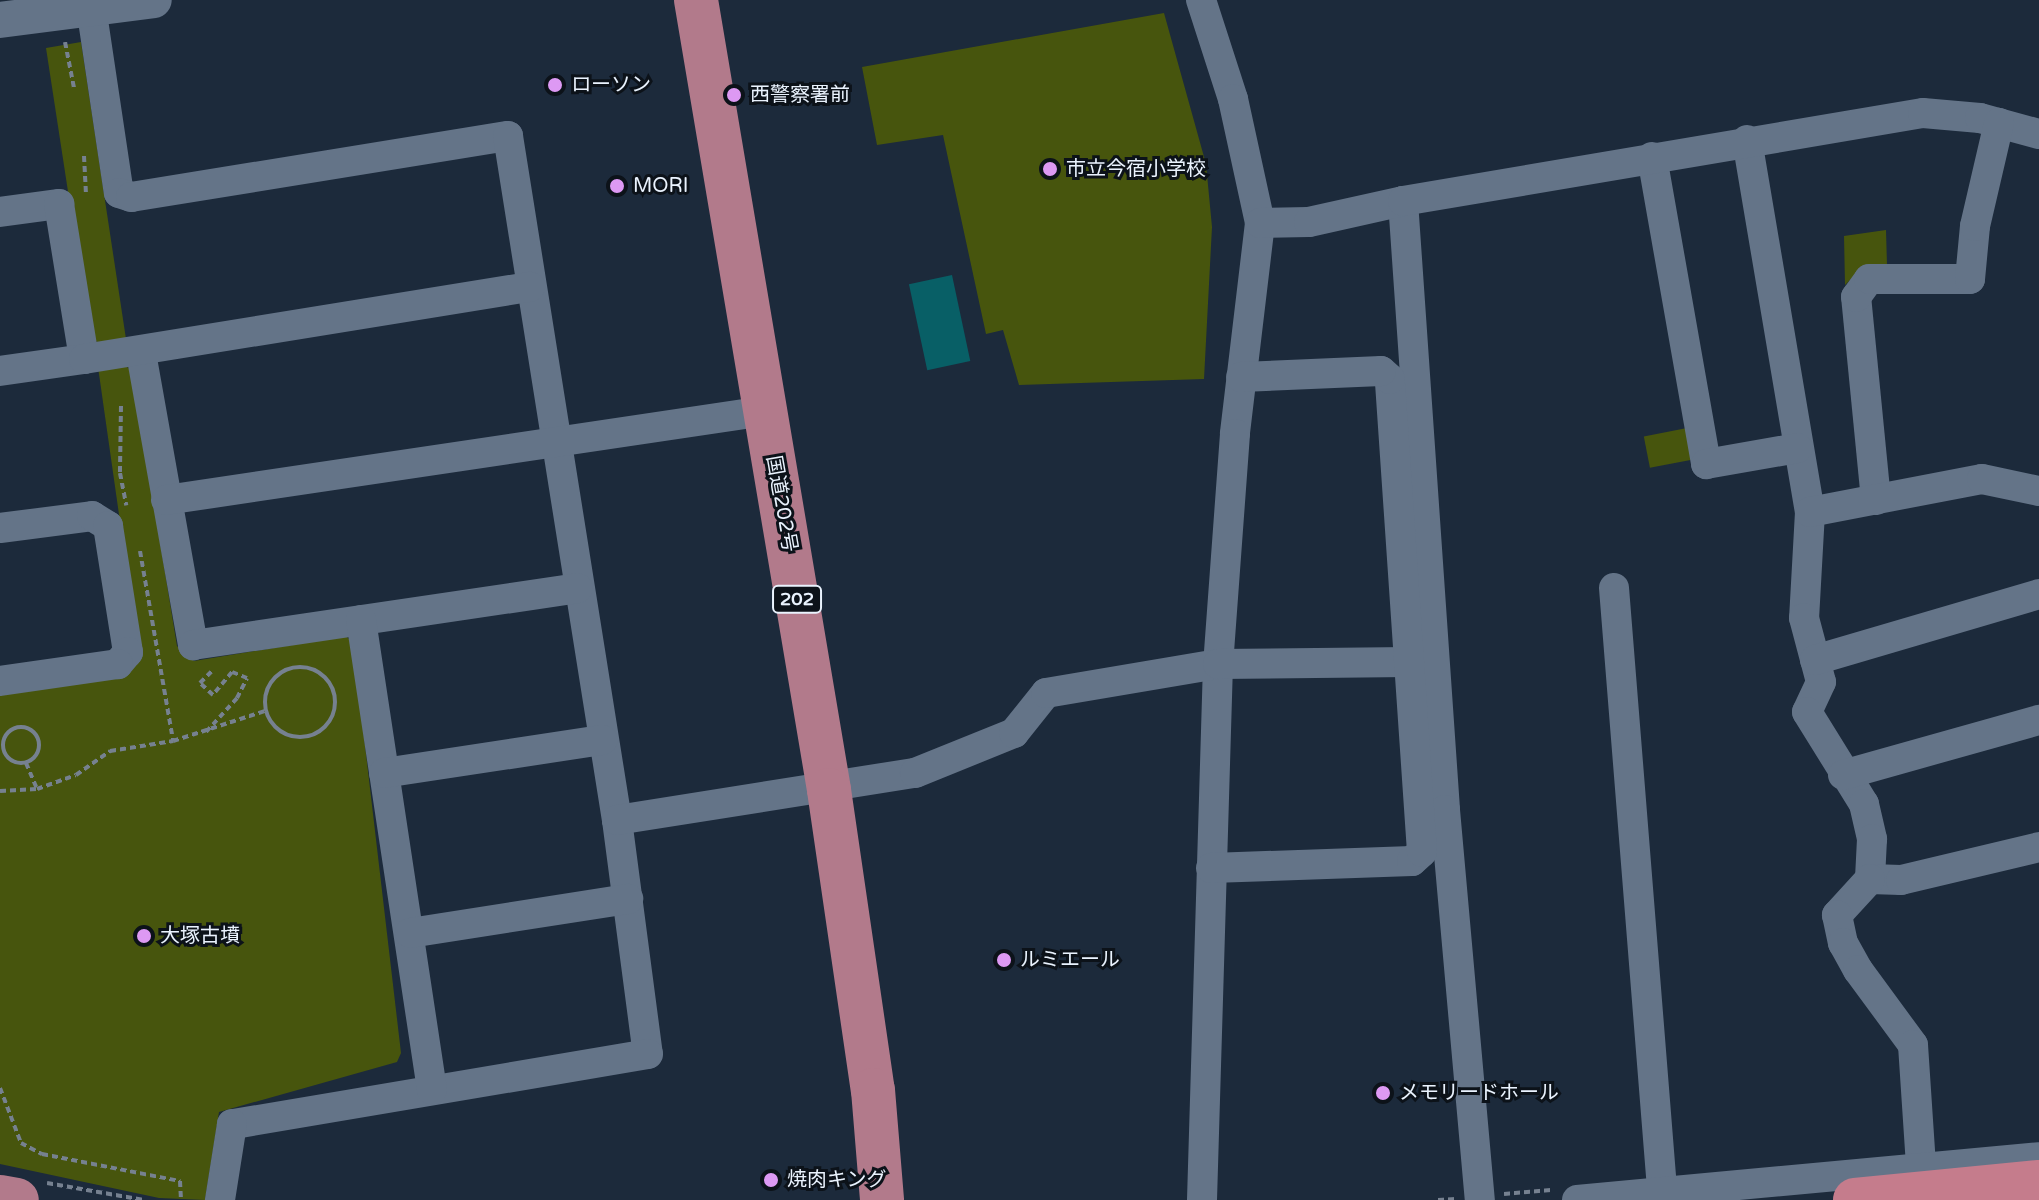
<!DOCTYPE html>
<html>
<head>
<meta charset="utf-8">
<style>
  body { margin:0 }
  #map { position:relative; width:2039px; height:1200px; overflow:hidden; background:#1c2a3b; font-family:"Varela Round","Noto Sans JP",sans-serif }
  div>[style] { position:absolute }
  .green>* { inset:0; background:#47550d; transform-origin:0 0 }
  .water>* { inset:0; background:#085f66; transform-origin:0 0 }
  .path>* { height:4px; margin-top:-2px; transform-origin:0; background:repeating-linear-gradient(90deg,#768190 0 6px,transparent 0 10px) }
  .path>.ring { margin:-2px; padding:0; box-sizing:content-box; background:none; border:4px solid #768190; border-radius:50% }
  .minor>* { height:30px; margin:-15px; padding:0 15px; transform-origin:15px; border-radius:15px; background:#647488 }
  .tertiary>* { height:36px; margin:-18px; padding:0 18px; transform-origin:18px; border-radius:18px; background:#647488 }
  .trunk>* { height:44px; margin:-22px; padding:0 22px; transform-origin:22px; border-radius:22px; background:#b27a8b }
  .motorway>* { height:44px; margin:-22px; padding:0 22px; transform-origin:22px; border-radius:22px; background:#c57c8c }
  .dots>* { width:22px; height:22px; translate:-50% -50%; box-sizing:border-box; border:4px solid #0c1219; border-radius:50% }
  span { translate:-50% -50%; white-space:nowrap; text-align:center; line-height:1.15; -webkit-text-stroke:6px #0c1219; paint-order:stroke }
  .shield-label span { padding:2px 6px; background:#0c1219; border:2px solid; border-radius:6px; -webkit-text-stroke-width:0 }
  .shield-label { font-size:18px; color:#eaf3fe; font-weight:700 }
  .poi-label { font-size:20px; color:#eaf3fe }
  .left { translate:0 -50%; text-align:left }
  .street-label { font-size:20px; color:#eaf3fe }
</style>
</head>
<body>
<div id="map">
  <div class="green">
    <div style="clip-path:polygon(1164px 13px,1206px 164px,1212px 227px,1204px 379px,1019px 385px,1003px 330px,986px 334px,943px 135px,877px 145px,862px 67px)"></div>
    <div style="clip-path:polygon(81px 42px,126px 339px,99px 344px,90px 335px,46px 48px)"></div>
    <div style="clip-path:polygon(1886px 230px,1887px 265px,1859px 271px,1845px 285px,1844px 236px)"></div>
    <div style="clip-path:polygon(122px 363px,132px 371px,177px 646px,194px 661px,346px 636px,353px 643px,401px 1053px,397px 1062px,219px 1112px,205px 1200px,159px 1198px,0 1164px,0 690px,139px 655px,98px 367px)"></div>
    <div style="left:1687px;top:428px;width:32px;height:44px;rotate:79deg"></div>
  </div>
  <div class="water">
    <div style="left:952px;top:275px;width:88px;height:44px;rotate:78deg"></div>
  </div>
  <div class="path">
    <div style="left:65px;top:42px;width:47px;rotate:78.9deg"></div>
    <div style="left:84px;top:156px;width:39px;rotate:87deg"></div>
    <div style="left:121px;top:406px;width:67px;rotate:90.9deg"></div>
    <div style="left:120px;top:473px;width:33px;rotate:79deg"></div>
    <div style="left:140px;top:551px;width:193px;rotate:80.1deg"></div>
    <div style="left:173px;top:741px;width:97px;rotate:-18.1deg"></div>
    <div class="ring" style="left:265px;top:667px;width:66px;height:66px"></div>
    <div class="ring" style="left:3px;top:727px;width:32px;height:32px"></div>
    <div style="left:206px;top:732px;width:46px;rotate:-47.6deg"></div>
    <div style="left:237px;top:698px;width:22px;rotate:-63deg"></div>
    <div style="left:247px;top:678px;width:16px;rotate:-158deg"></div>
    <div style="left:232px;top:672px;width:30px;rotate:130deg"></div>
    <div style="left:213px;top:695px;width:18px;rotate:-137deg"></div>
    <div style="left:200px;top:683px;width:18px;rotate:-45deg"></div>
    <div style="left:26px;top:763px;width:28px;rotate:67deg"></div>
    <div style="left:0;top:791px;width:37px;rotate:-3deg"></div>
    <div style="left:37px;top:789px;width:41px;rotate:-19.7deg"></div>
    <div style="left:76px;top:775px;width:42px;rotate:-35.2deg"></div>
    <div style="left:110px;top:751px;width:64px;rotate:-9deg"></div>
    <div style="left:0;top:1088px;width:59px;rotate:69.1deg"></div>
    <div style="left:21px;top:1143px;width:24px;rotate:28deg"></div>
    <div style="left:42px;top:1154px;width:141px;rotate:11.1deg"></div>
    <div style="left:180px;top:1181px;width:19px;rotate:87deg"></div>
    <div style="left:47px;top:1183px;width:97px;rotate:10deg"></div>
    <div style="left:1504px;top:1194px;width:47px;rotate:-4.9deg"></div>
    <div style="left:1438px;top:1200px;width:18px;rotate:-3deg"></div>
  </div>
  <div class="minor">
    <div style="left:90px;top:0;width:195px;rotate:81.5deg"></div>
    <div style="left:119px;top:193px;width:13px;rotate:18deg"></div>
    <div style="left:131px;top:197px;width:382px;rotate:-9.2deg"></div>
    <div style="left:508px;top:136px;width:693px;rotate:80.95deg"></div>
    <div style="left:617px;top:820px;width:236px;rotate:82.5deg"></div>
    <div style="left:648px;top:1054px;width:422px;rotate:170.4deg"></div>
    <div style="left:232px;top:1124px;width:77px;rotate:99deg"></div>
    <div style="left:1201px;top:0;width:104px;rotate:72.1deg"></div>
    <div style="left:1233px;top:99px;width:127px;rotate:77.7deg"></div>
    <div style="left:1260px;top:223px;width:212px;rotate:96.8deg"></div>
    <div style="left:1235px;top:434px;width:231px;rotate:94.2deg"></div>
    <div style="left:1218px;top:664px;width:536px;rotate:91.71deg"></div>
    <div style="left:1747px;top:140px;width:377px;rotate:80.4deg"></div>
    <div style="left:1810px;top:512px;width:106px;rotate:93.2deg"></div>
    <div style="left:1804px;top:618px;width:66px;rotate:75.1deg"></div>
    <div style="left:1821px;top:682px;width:33px;rotate:115deg"></div>
    <div style="left:1807px;top:712px;width:108px;rotate:58.2deg"></div>
    <div style="left:1864px;top:804px;width:36px;rotate:77deg"></div>
    <div style="left:1872px;top:839px;width:40px;rotate:92.9deg"></div>
    <div style="left:1870px;top:879px;width:31px;rotate:2deg"></div>
    <div style="left:1901px;top:880px;width:142px;rotate:-13.4deg"></div>
    <div style="left:1652px;top:157px;width:312px;rotate:80deg"></div>
    <div style="left:1706px;top:464px;width:93px;rotate:-9.9deg"></div>
    <div style="left:1403px;top:201px;width:610px;rotate:86.05deg"></div>
    <div style="left:1445px;top:810px;width:392px;rotate:84.9deg"></div>
    <div style="left:0;top:212px;width:60px;rotate:-7.7deg"></div>
    <div style="left:59px;top:204px;width:157px;rotate:80.8deg"></div>
    <div style="left:84px;top:359px;width:85px;rotate:171.9deg"></div>
    <div style="left:1260px;top:223px;width:49px;rotate:-1.2deg"></div>
    <div style="left:1309px;top:222px;width:96px;rotate:-12.6deg"></div>
    <div style="left:1403px;top:201px;width:527px;rotate:-9.61deg"></div>
    <div style="left:1923px;top:113px;width:57px;rotate:5deg"></div>
    <div style="left:1980px;top:118px;width:61px;rotate:15.2deg"></div>
    <div style="left:141px;top:353px;width:297px;rotate:79.9deg"></div>
    <div style="left:193px;top:645px;width:389px;rotate:-8.4deg"></div>
    <div style="left:84px;top:359px;width:452px;rotate:-9.2deg"></div>
    <div style="left:166px;top:500px;width:606px;rotate:-8.45deg"></div>
    <div style="left:1876px;top:500px;width:204px;rotate:-95.6deg"></div>
    <div style="left:1856px;top:297px;width:22px;rotate:-54deg"></div>
    <div style="left:1869px;top:279px;width:101px"></div>
    <div style="left:1970px;top:279px;width:53px;rotate:-84.6deg"></div>
    <div style="left:1975px;top:226px;width:106px;rotate:-76.9deg"></div>
    <div style="left:1810px;top:512px;width:175px;rotate:-10.9deg"></div>
    <div style="left:1982px;top:479px;width:58px;rotate:11.9deg"></div>
    <div style="left:0;top:528px;width:93px;rotate:-7.4deg"></div>
    <div style="left:92px;top:516px;width:19px;rotate:32deg"></div>
    <div style="left:108px;top:526px;width:128px;rotate:81deg"></div>
    <div style="left:128px;top:652px;width:16px;rotate:130deg"></div>
    <div style="left:118px;top:664px;width:119px;rotate:171.8deg"></div>
    <div style="left:1614px;top:588px;width:603px;rotate:85.43deg"></div>
    <div style="left:361px;top:620px;width:475px;rotate:81.4deg"></div>
    <div style="left:1815px;top:660px;width:234px;rotate:-16.4deg"></div>
    <div style="left:384px;top:773px;width:221px;rotate:-8.6deg"></div>
    <div style="left:1843px;top:775px;width:204px;rotate:-15.7deg"></div>
    <div style="left:617px;top:820px;width:302px;rotate:-9deg"></div>
    <div style="left:915px;top:773px;width:107px;rotate:-22deg"></div>
    <div style="left:1014px;top:733px;width:51px;rotate:-51.3deg"></div>
    <div style="left:1046px;top:693px;width:174px;rotate:-9.6deg"></div>
    <div style="left:1218px;top:664px;width:191px;rotate:-0.6deg"></div>
    <div style="left:1211px;top:868px;width:201px;rotate:-2deg"></div>
    <div style="left:1412px;top:861px;width:13px;rotate:-42deg"></div>
    <div style="left:1422px;top:852px;width:474px;rotate:-93.9deg"></div>
    <div style="left:1390px;top:379px;width:12px;rotate:-138deg"></div>
    <div style="left:1381px;top:371px;width:140px;rotate:177.5deg"></div>
    <div style="left:1870px;top:879px;width:49px;rotate:132.5deg"></div>
    <div style="left:1837px;top:915px;width:29px;rotate:78deg"></div>
    <div style="left:1843px;top:943px;width:31px;rotate:61deg"></div>
    <div style="left:1858px;top:970px;width:93px;rotate:53.7deg"></div>
    <div style="left:1913px;top:1045px;width:122px;rotate:86.2deg"></div>
    <div style="left:410px;top:933px;width:221px;rotate:-8.9deg"></div>
    <div style="left:1577px;top:1200px;width:464px;rotate:-5.3deg"></div>
  </div>
  <div class="tertiary">
    <div style="left:0;top:20px;width:155px;rotate:-7.4deg"></div>
  </div>
  <div class="trunk">
    <div style="left:696px;top:0;width:801px;rotate:80.44deg"></div>
    <div style="left:829px;top:790px;width:303px;rotate:81.7deg"></div>
    <div style="left:873px;top:1090px;width:110px;rotate:85.3deg"></div>
    <div style="left:0;top:1197px;width:17px;rotate:10deg"></div>
  </div>
  <div class="motorway">
    <div style="left:1855px;top:1200px;width:185px;rotate:-5.6deg"></div>
  </div>
  <div class="dots">
    <div style="left:555px;top:85px;background:#dd99f3"></div>
    <div style="left:734px;top:95px;background:#dd99f3"></div>
    <div style="left:1050px;top:169px;background:#dd99f3"></div>
    <div style="left:617px;top:186px;background:#dd99f3"></div>
    <div style="left:144px;top:936px;background:#dd99f3"></div>
    <div style="left:1004px;top:960px;background:#dd99f3"></div>
    <div style="left:1383px;top:1093px;background:#dd99f3"></div>
    <div style="left:771px;top:1180px;background:#dd99f3"></div>
  </div>
  <div class="shield-label">
    <span style="left:797px;top:599px">202</span>
  </div>
  <div class="poi-label">
    <span class="left" style="left:571px;top:85px">ローソン</span>
    <span class="left" style="left:750px;top:95px">西警察署前</span>
    <span class="left" style="left:1066px;top:169px">市立今宿小学校</span>
    <span class="left" style="left:633px;top:186px">MORI</span>
    <span class="left" style="left:160px;top:936px">大塚古墳</span>
    <span class="left" style="left:1020px;top:960px">ルミエール</span>
    <span class="left" style="left:1399px;top:1093px">メモリードホール</span>
    <span class="left" style="left:787px;top:1180px">焼肉キング</span>
  </div>
  <div class="street-label">
    <span style="left:781px;top:504px;rotate:80deg">国道202号</span>
  </div>
</div>
</body>
</html>
